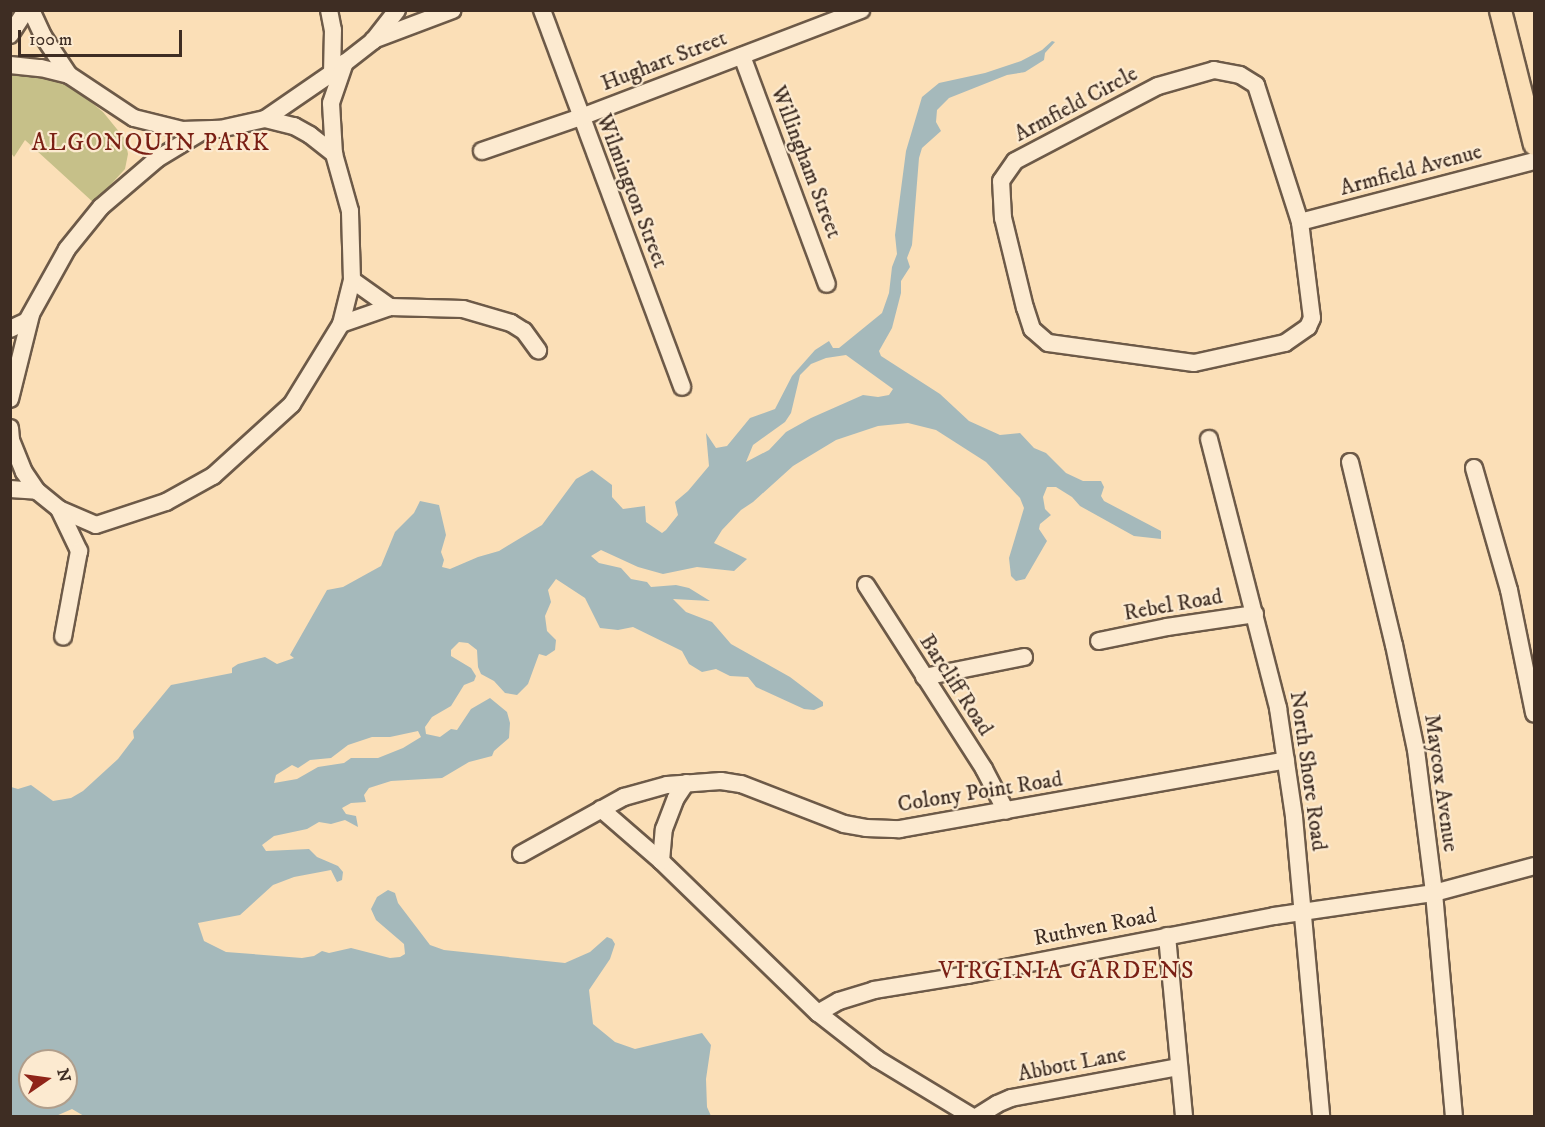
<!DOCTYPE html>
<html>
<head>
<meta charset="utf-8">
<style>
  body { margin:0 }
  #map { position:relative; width:1545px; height:1127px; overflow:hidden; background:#fbdfb7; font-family:"IM FELL DW Pica",serif }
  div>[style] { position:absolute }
  .green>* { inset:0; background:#c6c089 }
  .water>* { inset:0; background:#a5b9bb }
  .roads { filter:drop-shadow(2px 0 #6d5a48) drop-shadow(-2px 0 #6d5a48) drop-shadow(0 2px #6d5a48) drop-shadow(0 -2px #6d5a48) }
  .minor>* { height:16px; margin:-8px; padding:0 8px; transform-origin:8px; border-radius:8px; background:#fcead0 }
  .major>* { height:21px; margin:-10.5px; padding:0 10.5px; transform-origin:10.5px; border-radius:10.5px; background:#fbdfb7 }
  span { translate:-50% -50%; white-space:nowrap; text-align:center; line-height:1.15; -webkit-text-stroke:4.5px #fcead0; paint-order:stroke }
  .street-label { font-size:22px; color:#3e2d23 }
  .neighbourhood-label { font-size:24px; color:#7a1f14; letter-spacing:1.5px }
  .frame { position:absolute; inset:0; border:12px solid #3e2d23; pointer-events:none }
  .north { position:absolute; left:18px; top:1049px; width:60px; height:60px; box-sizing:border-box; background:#fcead0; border:2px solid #b09e8b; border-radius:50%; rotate:77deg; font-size:16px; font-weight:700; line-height:24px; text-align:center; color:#3e2d23 }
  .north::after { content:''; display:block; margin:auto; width:21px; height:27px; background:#8f2418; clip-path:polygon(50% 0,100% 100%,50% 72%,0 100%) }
  .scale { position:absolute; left:18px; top:30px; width:164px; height:27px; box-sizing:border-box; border:3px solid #3e2d23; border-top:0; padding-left:8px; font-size:18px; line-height:21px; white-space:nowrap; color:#3e2d23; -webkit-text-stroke:4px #fcead0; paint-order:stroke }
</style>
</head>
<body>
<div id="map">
  <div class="green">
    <div style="clip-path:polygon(11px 73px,53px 78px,75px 89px,103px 112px,125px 139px,128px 154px,125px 169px,94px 203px,25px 140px,14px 157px,11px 153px)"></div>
  </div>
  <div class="water">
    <div style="clip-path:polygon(evenodd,1052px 41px,1055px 42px,1045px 53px,1044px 60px,1025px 72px,1007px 75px,949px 98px,937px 110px,936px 122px,941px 131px,922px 148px,919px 158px,912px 245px,907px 258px,910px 267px,901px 281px,901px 293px,892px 328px,879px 351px,881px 356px,940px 394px,969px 421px,1000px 435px,1020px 433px,1034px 448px,1046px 453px,1066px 473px,1083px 481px,1101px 481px,1104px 487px,1101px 496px,1104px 501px,1161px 531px,1161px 539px,1134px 536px,1080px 506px,1072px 497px,1056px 487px,1047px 487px,1043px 497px,1045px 509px,1051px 515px,1040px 524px,1039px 529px,1047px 541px,1025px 579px,1016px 581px,1011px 576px,1009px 558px,1024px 508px,1020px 498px,986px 462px,936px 430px,908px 423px,878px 426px,836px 440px,793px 466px,753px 502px,741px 510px,722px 530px,714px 543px,747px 559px,734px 571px,697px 567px,663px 574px,638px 567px,601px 550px,591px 556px,599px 563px,621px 568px,631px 579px,647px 582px,651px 587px,676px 585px,689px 588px,710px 601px,673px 599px,686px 612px,712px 622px,731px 644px,790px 677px,823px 702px,823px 706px,814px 710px,804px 709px,756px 687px,748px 677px,730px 676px,716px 669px,702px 672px,689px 664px,682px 651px,633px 627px,618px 630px,600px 628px,585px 598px,556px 579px,548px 590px,551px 602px,545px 616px,547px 631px,556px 640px,555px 650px,546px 656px,539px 654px,528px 684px,517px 695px,505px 693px,494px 681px,481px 674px,478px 667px,477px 650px,468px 643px,459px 642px,451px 650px,451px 656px,471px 668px,476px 676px,474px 681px,464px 685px,451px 706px,432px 717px,425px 727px,426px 734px,440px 737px,451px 729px,457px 730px,471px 709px,490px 698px,507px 712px,510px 723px,509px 738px,494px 751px,492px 756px,469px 762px,442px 778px,391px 781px,369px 788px,364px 795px,366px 802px,351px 803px,342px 808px,346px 814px,356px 816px,358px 827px,345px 820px,331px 824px,319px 822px,307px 829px,274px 836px,262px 845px,266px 851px,309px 849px,317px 857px,338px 866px,343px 872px,342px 880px,337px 882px,331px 870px,294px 877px,273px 885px,240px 915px,198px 923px,204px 941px,226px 952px,302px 958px,314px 956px,322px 951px,329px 953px,351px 948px,390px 958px,400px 957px,405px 954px,404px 944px,376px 920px,371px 909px,377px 897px,388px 890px,395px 893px,398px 903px,430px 945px,444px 950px,565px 963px,590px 952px,607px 937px,612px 939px,615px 944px,610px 959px,589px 990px,593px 1024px,615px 1042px,635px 1049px,702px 1033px,711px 1045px,706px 1079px,707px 1107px,711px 1116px,84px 1116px,72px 1109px,56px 1116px,11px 1116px,11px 787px,18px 789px,31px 785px,53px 801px,71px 798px,83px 791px,118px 759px,134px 738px,133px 731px,171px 685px,232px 673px,232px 668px,238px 664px,265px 657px,277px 664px,294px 658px,290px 655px,327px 590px,343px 587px,381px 566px,395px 532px,414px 513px,420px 501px,439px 505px,446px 535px,441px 552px,444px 560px,442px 567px,450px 569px,478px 557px,499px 551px,542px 525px,576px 479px,592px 470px,612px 485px,612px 497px,623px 509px,645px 506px,646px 522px,662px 533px,666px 530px,678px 515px,675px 502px,688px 491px,709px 466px,706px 433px,716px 448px,727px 446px,750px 418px,775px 409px,792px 376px,815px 350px,829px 341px,833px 348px,839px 348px,882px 313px,889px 293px,892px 267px,897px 254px,895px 235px,906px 151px,922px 97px,939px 83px,985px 73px,1021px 61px,1042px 50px,1052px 41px,846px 355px,893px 389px,889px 395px,878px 397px,863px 395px,811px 418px,786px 432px,769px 450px,746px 462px,753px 445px,785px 422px,791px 413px,800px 375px,811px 364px,826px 358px,846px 355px,1052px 41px,418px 731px,421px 737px,403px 748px,378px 758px,351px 758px,344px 763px,318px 767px,297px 779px,274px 783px,276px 775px,292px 765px,298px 768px,310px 760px,331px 758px,348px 745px,372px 737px,390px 737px,418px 731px,1052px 41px,30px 1061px,66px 1061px,66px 1097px,30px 1097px,30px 1061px)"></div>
  </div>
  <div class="roads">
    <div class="minor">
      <div style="left:31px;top:10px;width:29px;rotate:65deg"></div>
      <div style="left:43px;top:36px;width:47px;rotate:56.3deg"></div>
      <div style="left:329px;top:10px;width:20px;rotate:79deg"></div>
      <div style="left:333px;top:30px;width:43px;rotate:91.3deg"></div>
      <div style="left:542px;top:10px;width:402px;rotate:69.6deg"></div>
      <div style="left:10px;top:35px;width:30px;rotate:-57deg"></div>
      <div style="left:373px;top:40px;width:85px;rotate:-20.6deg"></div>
      <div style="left:742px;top:56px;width:243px;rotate:69.6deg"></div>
      <div style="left:10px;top:65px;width:31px;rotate:6deg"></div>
      <div style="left:41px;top:68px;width:29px;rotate:14deg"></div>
      <div style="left:69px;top:75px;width:78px;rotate:33.5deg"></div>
      <div style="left:134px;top:118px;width:49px;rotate:14deg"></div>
      <div style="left:182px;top:130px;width:38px;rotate:-2deg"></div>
      <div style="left:220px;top:129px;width:46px;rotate:-12.5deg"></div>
      <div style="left:265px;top:119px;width:81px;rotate:-34.5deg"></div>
      <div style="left:332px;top:73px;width:52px;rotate:-38deg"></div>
      <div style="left:373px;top:41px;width:39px;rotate:-52deg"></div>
      <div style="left:1214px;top:70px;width:26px;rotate:11deg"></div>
      <div style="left:1240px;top:75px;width:19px;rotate:32deg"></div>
      <div style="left:1256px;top:85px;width:144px;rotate:72.2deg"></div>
      <div style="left:1300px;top:222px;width:97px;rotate:82.9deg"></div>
      <div style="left:1312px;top:318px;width:10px;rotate:114deg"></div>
      <div style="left:1308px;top:327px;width:28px;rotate:145deg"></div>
      <div style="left:1285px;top:343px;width:93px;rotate:167.6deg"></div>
      <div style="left:1194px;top:363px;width:147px;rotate:-172.2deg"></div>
      <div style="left:1048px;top:343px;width:21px;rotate:-139deg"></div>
      <div style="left:1032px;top:329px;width:22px;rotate:-108deg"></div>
      <div style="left:1025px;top:308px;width:93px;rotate:-103.7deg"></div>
      <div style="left:1003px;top:218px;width:37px;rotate:-93deg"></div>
      <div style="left:1001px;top:181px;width:24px;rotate:-55deg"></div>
      <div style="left:1015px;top:161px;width:161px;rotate:-27.7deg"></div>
      <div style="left:1158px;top:86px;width:58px;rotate:-15.9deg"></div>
      <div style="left:265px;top:119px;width:30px;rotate:14deg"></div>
      <div style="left:294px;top:126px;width:18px;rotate:29deg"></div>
      <div style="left:310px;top:135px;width:31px;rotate:38deg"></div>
      <div style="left:482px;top:151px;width:105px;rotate:-19deg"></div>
      <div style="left:581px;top:117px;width:300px;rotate:-20.9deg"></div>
      <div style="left:1300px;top:222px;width:242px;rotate:-14.6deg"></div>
      <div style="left:352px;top:280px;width:47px;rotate:35.4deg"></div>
      <div style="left:390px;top:307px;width:73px;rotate:1.6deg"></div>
      <div style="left:463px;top:309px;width:50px;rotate:16.3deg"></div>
      <div style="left:511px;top:323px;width:15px;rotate:32deg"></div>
      <div style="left:524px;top:331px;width:24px;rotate:54deg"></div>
      <div style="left:341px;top:324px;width:52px;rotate:-19.1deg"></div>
      <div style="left:10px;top:329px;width:19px;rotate:-25deg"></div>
      <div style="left:27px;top:321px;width:82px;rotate:-60.9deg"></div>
      <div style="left:67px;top:249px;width:54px;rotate:-51deg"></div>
      <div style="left:101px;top:207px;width:74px;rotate:-40.6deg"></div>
      <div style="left:157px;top:159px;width:54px;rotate:-31.3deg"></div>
      <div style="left:10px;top:399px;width:87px;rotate:-76deg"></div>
      <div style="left:10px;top:428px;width:12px;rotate:85deg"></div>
      <div style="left:11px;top:440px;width:35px;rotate:68deg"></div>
      <div style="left:24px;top:472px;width:23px;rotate:56deg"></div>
      <div style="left:37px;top:491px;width:28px;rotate:39deg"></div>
      <div style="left:59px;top:509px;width:40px;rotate:23.4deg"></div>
      <div style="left:96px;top:525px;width:74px;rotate:-18.2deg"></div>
      <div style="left:166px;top:502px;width:54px;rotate:-29deg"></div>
      <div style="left:213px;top:476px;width:107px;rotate:-42.3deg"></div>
      <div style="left:292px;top:404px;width:94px;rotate:-58.5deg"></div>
      <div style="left:341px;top:324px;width:45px;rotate:-76deg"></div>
      <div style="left:352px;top:280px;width:69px;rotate:-91.7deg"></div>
      <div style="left:350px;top:211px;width:59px;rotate:-105.7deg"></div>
      <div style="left:334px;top:154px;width:51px;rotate:-93.4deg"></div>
      <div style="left:331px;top:103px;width:43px;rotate:-71.1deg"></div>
      <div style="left:1209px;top:439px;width:278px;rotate:75.6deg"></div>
      <div style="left:1278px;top:708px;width:110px;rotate:81.6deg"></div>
      <div style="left:1294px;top:817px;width:300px;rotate:84.8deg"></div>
      <div style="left:1350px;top:462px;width:188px;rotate:76.5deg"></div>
      <div style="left:1394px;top:645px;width:107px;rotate:78.2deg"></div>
      <div style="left:1416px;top:750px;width:144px;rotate:82.8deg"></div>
      <div style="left:1434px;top:893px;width:224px;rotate:84.9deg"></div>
      <div style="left:1474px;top:468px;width:127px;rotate:74deg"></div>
      <div style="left:1509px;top:590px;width:126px;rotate:78.5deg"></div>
      <div style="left:10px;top:489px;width:27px;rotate:4deg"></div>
      <div style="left:59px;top:509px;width:47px;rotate:64.5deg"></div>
      <div style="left:79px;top:551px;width:87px;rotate:100.5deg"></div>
      <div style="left:866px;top:585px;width:219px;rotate:57.3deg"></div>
      <div style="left:984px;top:769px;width:47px;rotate:62.4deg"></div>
      <div style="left:1099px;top:641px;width:69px;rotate:-11.6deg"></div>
      <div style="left:1167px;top:627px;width:89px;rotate:-8.4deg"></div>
      <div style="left:924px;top:677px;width:102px;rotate:-11.3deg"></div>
      <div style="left:601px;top:809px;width:79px;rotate:40.9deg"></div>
      <div style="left:661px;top:861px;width:219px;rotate:44.1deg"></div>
      <div style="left:818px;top:1013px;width:24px;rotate:-30deg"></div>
      <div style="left:839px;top:1001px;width:37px;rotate:-17deg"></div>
      <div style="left:874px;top:990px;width:95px;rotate:-9.1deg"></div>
      <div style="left:968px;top:975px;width:312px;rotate:-10.9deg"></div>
      <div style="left:1274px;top:916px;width:162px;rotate:-8.2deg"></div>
      <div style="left:1434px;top:893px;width:104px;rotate:-15.1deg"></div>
      <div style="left:521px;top:854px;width:118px;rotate:-29deg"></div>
      <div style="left:624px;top:797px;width:45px;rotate:-15.6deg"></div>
      <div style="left:667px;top:785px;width:54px;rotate:-4.2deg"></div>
      <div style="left:721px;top:781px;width:20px;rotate:9deg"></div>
      <div style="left:741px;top:784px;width:110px;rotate:21.2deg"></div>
      <div style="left:844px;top:824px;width:22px;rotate:10deg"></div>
      <div style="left:866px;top:828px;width:34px;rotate:2deg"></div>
      <div style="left:900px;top:829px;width:392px;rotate:-10.1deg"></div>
      <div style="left:661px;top:861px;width:32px;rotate:-85deg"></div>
      <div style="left:664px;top:829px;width:33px;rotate:-69deg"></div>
      <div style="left:676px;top:798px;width:18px;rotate:-56deg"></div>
      <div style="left:1167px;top:936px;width:181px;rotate:84.6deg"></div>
      <div style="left:818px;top:1013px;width:75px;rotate:37.9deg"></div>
      <div style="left:877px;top:1059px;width:110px;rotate:31.2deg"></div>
      <div style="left:978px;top:1116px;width:22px;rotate:-32deg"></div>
      <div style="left:997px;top:1104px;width:15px;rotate:-23deg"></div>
      <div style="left:1011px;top:1098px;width:171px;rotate:-10.5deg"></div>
    </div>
    <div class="major">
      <div style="left:1500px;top:10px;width:138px;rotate:75.8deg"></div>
    </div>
  </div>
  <div class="street-label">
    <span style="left:664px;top:61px;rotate:-21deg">Hughart Street</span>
    <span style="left:1076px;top:104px;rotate:-28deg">Armfield Circle</span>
    <span style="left:806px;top:162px;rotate:69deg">Willingham Street</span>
    <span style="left:1411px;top:170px;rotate:-15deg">Armfield Avenue</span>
    <span style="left:632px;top:191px;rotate:69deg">Wilmington Street</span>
    <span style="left:1173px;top:605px;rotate:-10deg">Rebel Road</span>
    <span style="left:956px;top:685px;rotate:57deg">Barcliff Road</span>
    <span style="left:1308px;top:771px;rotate:82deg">North Shore Road</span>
    <span style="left:1441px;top:783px;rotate:82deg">Maycox Avenue</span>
    <span style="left:980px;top:792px;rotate:-9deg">Colony Point Road</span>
    <span style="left:1095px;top:927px;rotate:-11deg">Ruthven Road</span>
    <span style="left:1072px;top:1064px;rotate:-11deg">Abbott Lane</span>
  </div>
  <div class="neighbourhood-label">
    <span style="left:151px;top:144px">ALGONQUIN PARK</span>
    <span style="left:1067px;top:972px">VIRGINIA GARDENS</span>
  </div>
  <div class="frame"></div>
  <div class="north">N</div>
  <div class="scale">100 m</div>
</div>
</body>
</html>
